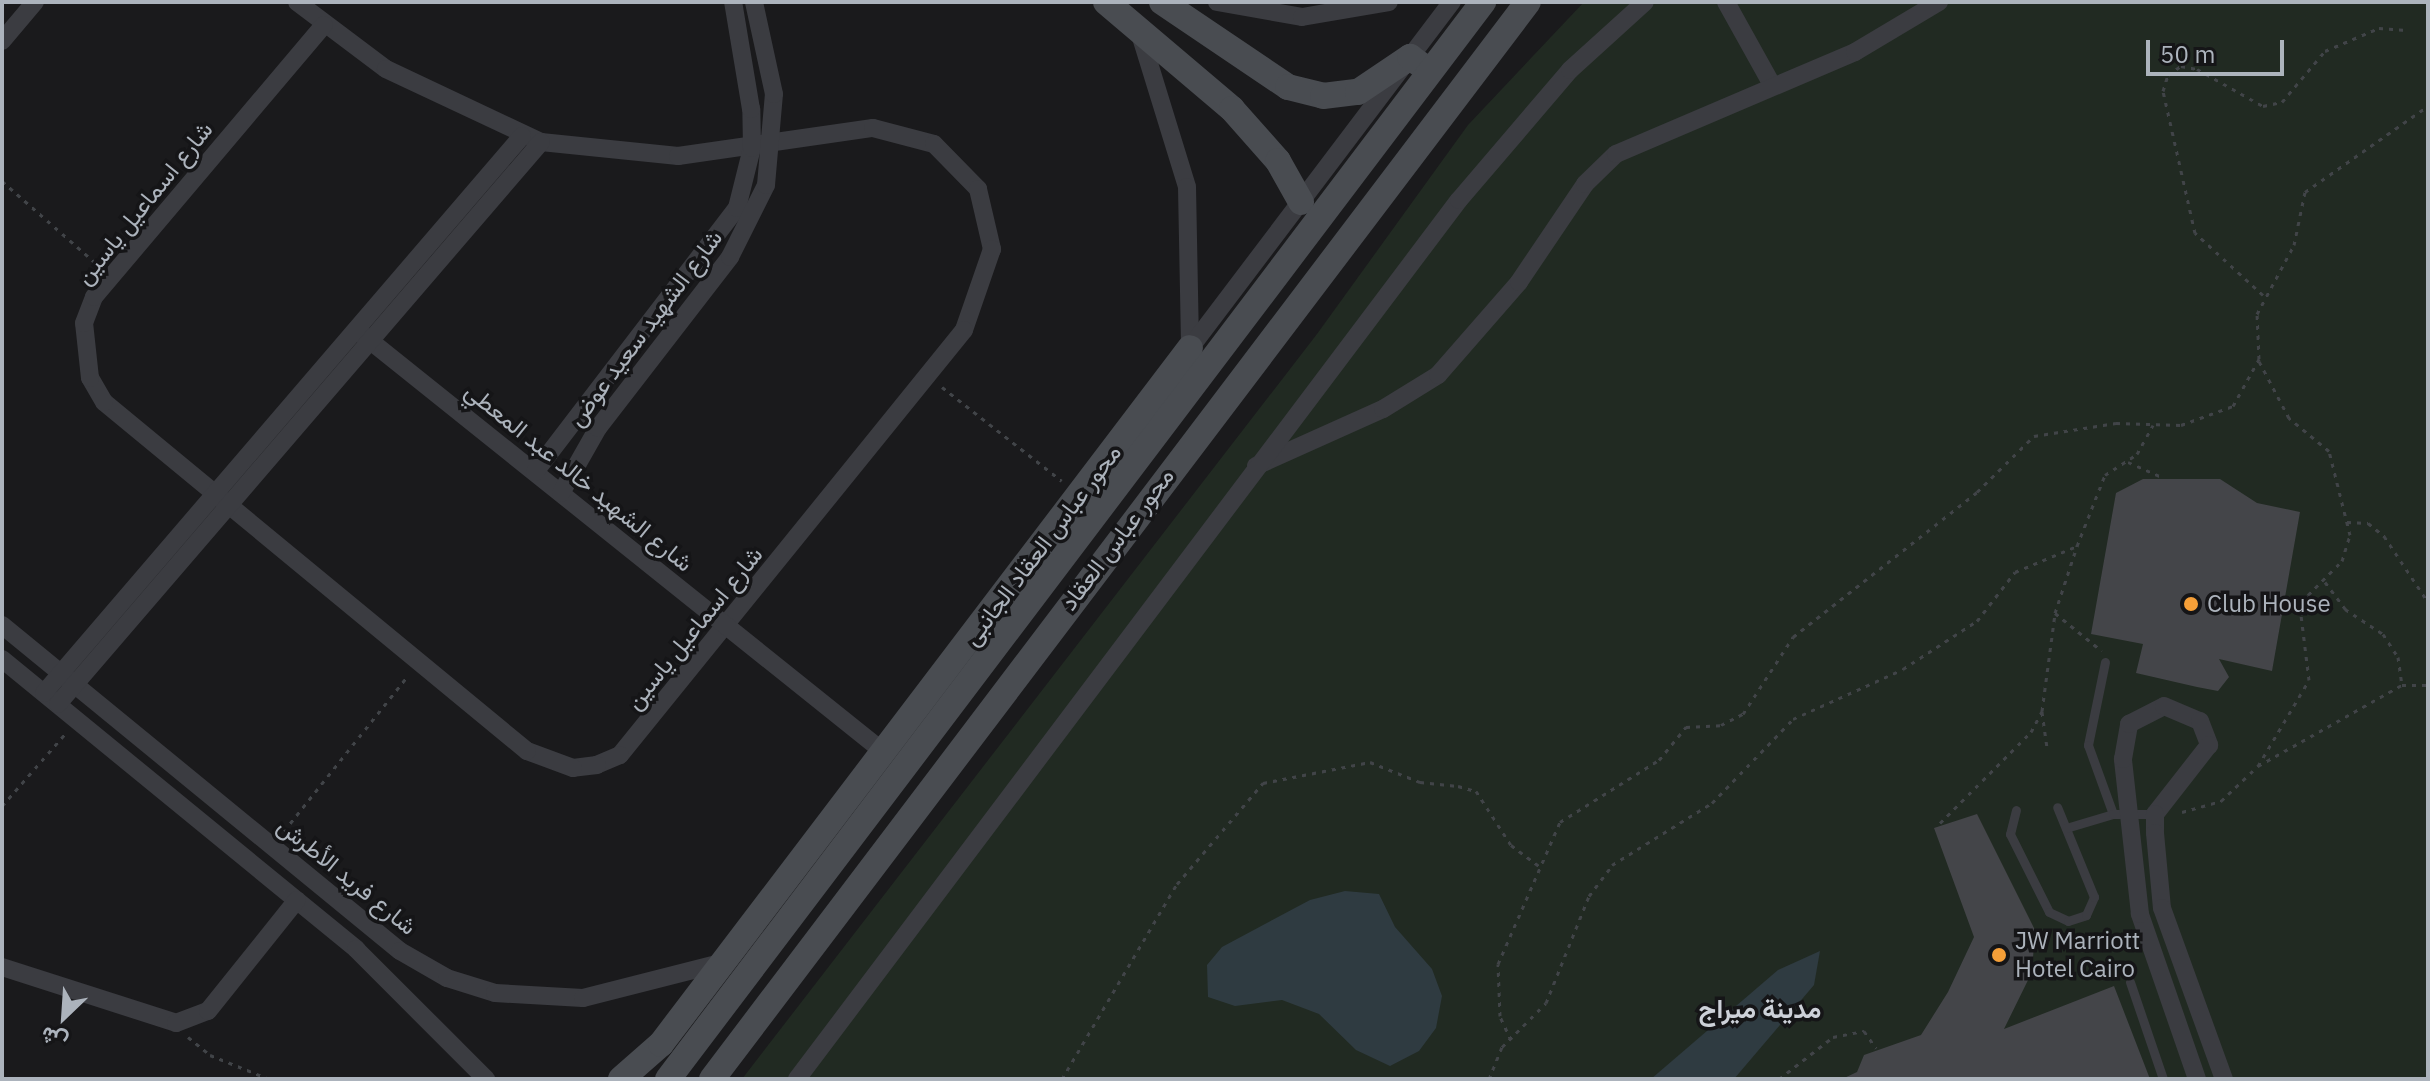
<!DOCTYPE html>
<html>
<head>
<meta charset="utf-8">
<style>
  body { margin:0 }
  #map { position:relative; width:2430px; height:1081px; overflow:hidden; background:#1a1a1c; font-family:"IBM Plex Sans",Vazirmatn,sans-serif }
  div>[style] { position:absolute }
  .green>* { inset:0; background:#212a22 }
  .water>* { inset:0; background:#2f3b41 }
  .building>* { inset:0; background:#444549 }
  .path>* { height:3px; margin-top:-1.5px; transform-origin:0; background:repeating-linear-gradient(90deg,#414448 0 4px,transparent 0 10px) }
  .lane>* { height:9px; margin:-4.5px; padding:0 4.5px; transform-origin:4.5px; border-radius:4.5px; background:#3b3c41 }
  .street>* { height:18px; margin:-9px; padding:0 9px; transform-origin:9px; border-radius:9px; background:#3b3c41 }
  .secondary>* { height:26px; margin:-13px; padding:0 13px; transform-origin:13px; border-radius:13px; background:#494c51 }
  .dots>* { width:22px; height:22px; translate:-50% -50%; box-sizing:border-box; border:4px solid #151517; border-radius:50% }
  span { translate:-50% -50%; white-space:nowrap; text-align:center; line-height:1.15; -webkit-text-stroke:7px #151517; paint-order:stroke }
  .street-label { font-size:24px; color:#acb3bc }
  .poi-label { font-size:24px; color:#acb3bc }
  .left { translate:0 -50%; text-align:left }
  .neighbourhood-label { font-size:26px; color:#cdd1d8; font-weight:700 }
  .frame { position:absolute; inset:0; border:4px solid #acb3bc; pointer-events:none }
  .north { position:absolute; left:24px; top:977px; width:80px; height:80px; -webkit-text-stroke:6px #151517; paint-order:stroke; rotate:205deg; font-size:22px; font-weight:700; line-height:32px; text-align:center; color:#acb3bc }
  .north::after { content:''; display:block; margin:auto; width:28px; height:36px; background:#acb3bc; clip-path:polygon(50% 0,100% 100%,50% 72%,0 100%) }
  .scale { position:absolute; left:2146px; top:40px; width:138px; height:36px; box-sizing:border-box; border:4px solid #acb3bc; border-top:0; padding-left:10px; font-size:24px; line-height:28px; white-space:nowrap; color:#acb3bc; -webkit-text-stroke:6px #151517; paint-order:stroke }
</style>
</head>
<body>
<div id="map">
  <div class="green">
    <div style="clip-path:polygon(1584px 2px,2428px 2px,2428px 1079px,742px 1079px,1317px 334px,1468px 125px)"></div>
  </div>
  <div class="water">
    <div style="clip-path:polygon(1345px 891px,1379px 894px,1395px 927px,1432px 969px,1442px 996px,1436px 1028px,1419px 1051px,1390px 1066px,1356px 1050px,1319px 1014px,1282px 1000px,1235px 1006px,1208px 997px,1207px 965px,1222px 947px,1310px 900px)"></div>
    <div style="clip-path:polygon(1820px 951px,1814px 985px,1734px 1079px,1651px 1079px,1778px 970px)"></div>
  </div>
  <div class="building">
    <div style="clip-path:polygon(2143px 479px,2220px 479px,2257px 503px,2300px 512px,2272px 671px,2219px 659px,2229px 677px,2218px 691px,2197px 687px,2136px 673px,2143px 644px,2091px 634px,2116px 493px)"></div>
    <div style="clip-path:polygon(1977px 814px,2035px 930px,2032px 972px,2004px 1029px,2114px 986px,2150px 1079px,1842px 1079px,1857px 1072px,1864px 1055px,1921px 1035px,1948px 992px,1974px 937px,1934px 828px)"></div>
  </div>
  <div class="path">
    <div style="left:2px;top:181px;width:128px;rotate:41.2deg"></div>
    <div style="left:2263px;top:295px;width:92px;rotate:-137.6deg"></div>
    <div style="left:2195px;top:233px;width:146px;rotate:-102.7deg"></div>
    <div style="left:2163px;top:91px;width:17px;rotate:-73deg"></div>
    <div style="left:2168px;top:75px;width:16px;rotate:-35deg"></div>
    <div style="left:2181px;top:66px;width:16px;rotate:11deg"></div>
    <div style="left:2197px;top:69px;width:76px;rotate:29.3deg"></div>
    <div style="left:2263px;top:106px;width:19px;rotate:-12deg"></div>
    <div style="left:2282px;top:102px;width:67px;rotate:-49.9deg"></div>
    <div style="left:2325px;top:51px;width:59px;rotate:-23.1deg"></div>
    <div style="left:2379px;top:28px;width:27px;rotate:4deg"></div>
    <div style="left:942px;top:387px;width:152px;rotate:38.1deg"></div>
    <div style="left:2128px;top:462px;width:36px;rotate:24deg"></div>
    <div style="left:2347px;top:522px;width:21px;rotate:3deg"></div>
    <div style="left:2368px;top:523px;width:21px;rotate:39deg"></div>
    <div style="left:2384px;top:536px;width:79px;rotate:56.3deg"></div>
    <div style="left:2325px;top:582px;width:34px;rotate:53deg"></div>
    <div style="left:2345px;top:609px;width:45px;rotate:33.3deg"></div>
    <div style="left:2383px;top:634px;width:27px;rotate:57deg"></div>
    <div style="left:2398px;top:657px;width:28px;rotate:82deg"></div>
    <div style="left:2055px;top:613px;width:60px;rotate:39deg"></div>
    <div style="left:2042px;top:712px;width:36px;rotate:82deg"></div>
    <div style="left:2258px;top:766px;width:100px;rotate:-59.3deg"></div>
    <div style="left:2309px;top:680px;width:65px;rotate:-97deg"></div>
    <div style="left:2301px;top:615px;width:21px;rotate:-71deg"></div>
    <div style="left:2308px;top:595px;width:48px;rotate:-45deg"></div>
    <div style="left:2342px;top:561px;width:27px;rotate:-73deg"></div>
    <div style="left:2350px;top:535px;width:87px;rotate:-104deg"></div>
    <div style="left:2329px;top:451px;width:52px;rotate:-140.5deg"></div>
    <div style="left:2289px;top:418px;width:64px;rotate:-117.8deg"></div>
    <div style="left:2px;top:806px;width:96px;rotate:-48.8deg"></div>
    <div style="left:2182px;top:812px;width:41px;rotate:-15.8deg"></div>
    <div style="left:2221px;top:801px;width:51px;rotate:-43.4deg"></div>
    <div style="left:2258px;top:766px;width:165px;rotate:-29.4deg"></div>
    <div style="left:2402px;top:685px;width:26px"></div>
    <div style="left:1940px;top:823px;width:129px;rotate:-45deg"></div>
    <div style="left:2031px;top:732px;width:24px;rotate:-62deg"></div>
    <div style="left:2042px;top:711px;width:99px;rotate:-82.4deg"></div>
    <div style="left:2055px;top:613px;width:71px;rotate:-71.8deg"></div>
    <div style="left:2077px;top:546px;width:76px;rotate:-68.5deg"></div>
    <div style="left:2105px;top:475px;width:38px;rotate:-33deg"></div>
    <div style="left:2137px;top:454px;width:33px;rotate:-61deg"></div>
    <div style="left:284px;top:831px;width:197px;rotate:-51.4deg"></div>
    <div style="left:188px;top:1037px;width:28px;rotate:39deg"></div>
    <div style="left:210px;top:1055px;width:64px;rotate:22.1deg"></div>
    <div style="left:1511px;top:1040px;width:26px;rotate:-115deg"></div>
    <div style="left:1500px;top:1016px;width:52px;rotate:-92.2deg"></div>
    <div style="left:1498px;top:964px;width:155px;rotate:-66.4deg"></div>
    <div style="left:1560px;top:822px;width:117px;rotate:-32.1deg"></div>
    <div style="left:1659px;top:760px;width:43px;rotate:-50.7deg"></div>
    <div style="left:1686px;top:727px;width:35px;rotate:-3deg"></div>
    <div style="left:1721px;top:725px;width:25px;rotate:-27deg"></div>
    <div style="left:1743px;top:714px;width:92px;rotate:-57deg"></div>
    <div style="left:1793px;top:637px;width:234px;rotate:-38.2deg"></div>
    <div style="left:1977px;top:492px;width:80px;rotate:-44.5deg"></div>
    <div style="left:2034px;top:436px;width:83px;rotate:-9deg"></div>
    <div style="left:2116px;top:423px;width:65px;rotate:1.8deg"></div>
    <div style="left:2181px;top:425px;width:55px;rotate:-20.1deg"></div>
    <div style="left:2233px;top:406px;width:54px;rotate:-61deg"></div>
    <div style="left:2259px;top:359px;width:45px;rotate:-92.5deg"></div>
    <div style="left:2257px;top:314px;width:78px;rotate:-61.8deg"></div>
    <div style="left:2294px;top:245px;width:54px;rotate:-78.3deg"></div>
    <div style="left:2305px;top:192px;width:150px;rotate:-35deg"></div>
    <div style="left:1062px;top:1079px;width:226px;rotate:-59.5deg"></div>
    <div style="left:1177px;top:884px;width:133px;rotate:-49.6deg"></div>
    <div style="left:1263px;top:783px;width:109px;rotate:-11.1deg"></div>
    <div style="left:1370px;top:762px;width:54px;rotate:21.8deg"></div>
    <div style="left:1420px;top:782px;width:38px;rotate:6deg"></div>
    <div style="left:1458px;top:786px;width:19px;rotate:16deg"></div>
    <div style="left:1476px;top:791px;width:64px;rotate:57.1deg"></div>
    <div style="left:1511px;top:845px;width:35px;rotate:37deg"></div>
    <div style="left:1489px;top:1079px;width:35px;rotate:-68deg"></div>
    <div style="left:1502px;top:1047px;width:62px;rotate:-45deg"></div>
    <div style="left:1546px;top:1003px;width:115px;rotate:-68.1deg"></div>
    <div style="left:1589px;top:896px;width:39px;rotate:-53deg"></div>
    <div style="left:1612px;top:865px;width:118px;rotate:-31.8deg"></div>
    <div style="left:1712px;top:803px;width:117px;rotate:-46deg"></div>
    <div style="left:1793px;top:719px;width:121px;rotate:-24.4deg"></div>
    <div style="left:1903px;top:669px;width:88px;rotate:-33deg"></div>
    <div style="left:1977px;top:621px;width:62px;rotate:-52.2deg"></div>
    <div style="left:2015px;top:572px;width:67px;rotate:-22.8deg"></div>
    <div style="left:1779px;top:1079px;width:68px;rotate:-37.9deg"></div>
    <div style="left:1833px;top:1037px;width:32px;rotate:-11deg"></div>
    <div style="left:1864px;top:1031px;width:21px;rotate:55deg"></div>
  </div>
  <div class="lane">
    <div style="left:2105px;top:662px;width:85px;rotate:101.6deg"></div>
    <div style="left:2088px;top:745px;width:73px;rotate:70.1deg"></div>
    <div style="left:2016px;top:810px;width:25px;rotate:104deg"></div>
    <div style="left:2010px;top:834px;width:87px;rotate:63.4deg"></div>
    <div style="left:2049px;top:912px;width:21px;rotate:25deg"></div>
    <div style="left:2068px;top:921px;width:19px;rotate:-18deg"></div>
    <div style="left:2086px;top:915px;width:20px;rotate:-66deg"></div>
    <div style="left:2094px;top:897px;width:97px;rotate:-112.3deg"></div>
    <div style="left:2066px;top:828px;width:49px;rotate:-16.6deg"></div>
    <div style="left:2113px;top:814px;width:42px"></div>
    <div style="left:2130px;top:982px;width:102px;rotate:71.2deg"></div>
  </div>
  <div class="street">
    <div style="left:297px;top:2px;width:111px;rotate:37deg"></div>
    <div style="left:386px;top:69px;width:171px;rotate:25.2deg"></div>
    <div style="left:541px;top:142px;width:138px;rotate:5.8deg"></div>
    <div style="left:678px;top:156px;width:197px;rotate:-8.2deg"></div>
    <div style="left:873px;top:128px;width:63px;rotate:14.7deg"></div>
    <div style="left:934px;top:144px;width:63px;rotate:45.6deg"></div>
    <div style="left:978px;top:189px;width:62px;rotate:76.9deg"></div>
    <div style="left:992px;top:249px;width:86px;rotate:109.1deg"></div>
    <div style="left:964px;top:330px;width:547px;rotate:128.99deg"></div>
    <div style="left:620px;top:755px;width:25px;rotate:157deg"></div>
    <div style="left:597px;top:765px;width:24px;rotate:173deg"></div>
    <div style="left:573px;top:768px;width:49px;rotate:-159.7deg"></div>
    <div style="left:527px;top:751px;width:548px;rotate:-140.48deg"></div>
    <div style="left:104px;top:402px;width:28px;rotate:-120deg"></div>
    <div style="left:90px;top:378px;width:55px;rotate:-96.2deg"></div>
    <div style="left:84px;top:323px;width:28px;rotate:-69deg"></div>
    <div style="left:94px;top:297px;width:356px;rotate:-49.8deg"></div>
    <div style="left:1217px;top:2px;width:86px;rotate:10deg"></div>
    <div style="left:1302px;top:17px;width:88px;rotate:-9.8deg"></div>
    <div style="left:1726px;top:2px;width:93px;rotate:60.9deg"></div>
    <div style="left:1140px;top:34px;width:160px;rotate:72.9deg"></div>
    <div style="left:1187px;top:187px;width:161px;rotate:88.9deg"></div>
    <div style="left:2px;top:41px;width:51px;rotate:-49.8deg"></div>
    <div style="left:363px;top:335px;width:669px;rotate:38.69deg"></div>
    <div style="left:1190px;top:348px;width:434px;rotate:-52.9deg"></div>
    <div style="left:1256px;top:466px;width:139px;rotate:-24.2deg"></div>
    <div style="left:1383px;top:409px;width:65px;rotate:-31.7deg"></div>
    <div style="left:1438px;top:375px;width:123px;rotate:-48.9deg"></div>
    <div style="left:1519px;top:282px;width:118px;rotate:-56deg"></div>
    <div style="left:1585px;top:184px;width:43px;rotate:-44.1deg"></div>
    <div style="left:1616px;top:154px;width:260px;rotate:-23.1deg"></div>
    <div style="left:1855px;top:52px;width:98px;rotate:-30.8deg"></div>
    <div style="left:535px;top:472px;width:332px;rotate:-52.6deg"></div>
    <div style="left:737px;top:208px;width:62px;rotate:-76deg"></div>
    <div style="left:752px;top:148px;width:39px;rotate:-91deg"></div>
    <div style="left:751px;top:109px;width:109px;rotate:-99.5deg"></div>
    <div style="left:561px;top:493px;width:75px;rotate:-60.4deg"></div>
    <div style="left:598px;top:428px;width:216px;rotate:-52.3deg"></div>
    <div style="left:730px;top:257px;width:80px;rotate:-63.4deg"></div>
    <div style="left:766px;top:185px;width:91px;rotate:-85deg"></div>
    <div style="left:774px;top:94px;width:94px;rotate:-102.3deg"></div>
    <div style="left:2px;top:625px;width:514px;rotate:39.32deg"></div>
    <div style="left:400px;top:951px;width:54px;rotate:29.9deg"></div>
    <div style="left:447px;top:978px;width:50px;rotate:17.4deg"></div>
    <div style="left:495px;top:993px;width:88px;rotate:3.3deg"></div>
    <div style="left:583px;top:998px;width:146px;rotate:-14.3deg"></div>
    <div style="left:2px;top:659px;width:458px;rotate:39.3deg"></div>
    <div style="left:356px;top:949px;width:184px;rotate:45deg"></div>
    <div style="left:44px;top:693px;width:734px;rotate:-49.36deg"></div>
    <div style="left:58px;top:704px;width:741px;rotate:-49.32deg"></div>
    <div style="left:2px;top:967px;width:183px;rotate:17.8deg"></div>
    <div style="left:176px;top:1023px;width:34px;rotate:-21deg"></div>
    <div style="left:208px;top:1011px;width:142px;rotate:-51.3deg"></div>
    <div style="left:797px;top:1079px;width:1100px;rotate:-53.02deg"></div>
    <div style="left:1459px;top:200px;width:171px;rotate:-49.5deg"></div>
    <div style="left:1570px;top:70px;width:101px;rotate:-42.2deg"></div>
    <div style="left:2197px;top:1079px;width:175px;rotate:-109.1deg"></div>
    <div style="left:2140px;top:914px;width:156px;rotate:-96.3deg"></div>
    <div style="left:2123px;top:759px;width:36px;rotate:-80deg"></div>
    <div style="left:2129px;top:724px;width:39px;rotate:-27deg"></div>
    <div style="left:2164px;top:706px;width:39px;rotate:23deg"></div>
    <div style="left:2200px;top:721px;width:26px;rotate:69deg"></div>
    <div style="left:2209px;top:745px;width:88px;rotate:128deg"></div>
    <div style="left:2155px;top:814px;width:19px;rotate:90deg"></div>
    <div style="left:2155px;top:833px;width:75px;rotate:84.7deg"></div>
    <div style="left:2162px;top:908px;width:182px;rotate:70.1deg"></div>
  </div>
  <div class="secondary">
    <div style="left:1106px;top:2px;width:165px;rotate:40.3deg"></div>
    <div style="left:1232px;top:109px;width:69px;rotate:48.5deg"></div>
    <div style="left:1278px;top:161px;width:47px;rotate:60.7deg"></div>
    <div style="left:1162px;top:2px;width:152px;rotate:34deg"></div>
    <div style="left:1288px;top:87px;width:36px;rotate:14deg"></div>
    <div style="left:1323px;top:96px;width:35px;rotate:-7deg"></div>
    <div style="left:1358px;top:92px;width:63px;rotate:-33.9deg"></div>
    <div style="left:1410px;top:57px;width:24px;rotate:36deg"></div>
    <div style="left:621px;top:1079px;width:53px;rotate:-41.2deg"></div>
    <div style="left:661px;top:1044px;width:874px;rotate:-52.76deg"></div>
    <div style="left:668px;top:1079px;width:1351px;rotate:-52.88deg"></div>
    <div style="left:712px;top:1079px;width:1351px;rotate:-52.85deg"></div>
  </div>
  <div class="dots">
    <div style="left:2191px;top:604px;background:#f59f38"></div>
    <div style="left:1999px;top:955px;background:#f59f38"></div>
  </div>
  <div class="street-label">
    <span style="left:144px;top:203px;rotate:-51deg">شارع اسماعيل ياسين</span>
    <span style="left:645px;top:328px;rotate:-53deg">شارع الشهيد سعيد عوض</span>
    <span style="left:579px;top:477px;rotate:39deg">شارع الشهيد خالد عبد المعطي</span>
    <span style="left:1117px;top:539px;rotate:-53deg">محور عباس العقاد</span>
    <span style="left:1042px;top:545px;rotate:-53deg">محور عباس العقاد الجانبى</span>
    <span style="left:694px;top:628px;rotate:-51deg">شارع اسماعيل ياسين</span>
    <span style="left:347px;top:876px;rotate:39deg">شارع فريد الأطرش</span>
  </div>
  <div class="poi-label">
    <span class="left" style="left:2207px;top:604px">Club House</span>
    <span class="left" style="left:2015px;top:955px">JW Marriott<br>Hotel Cairo</span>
  </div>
  <div class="neighbourhood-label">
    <span style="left:1760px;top:1009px">مدينة ميراج</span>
  </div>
  <div class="frame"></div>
  <div class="north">ش</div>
  <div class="scale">50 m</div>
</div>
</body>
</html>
